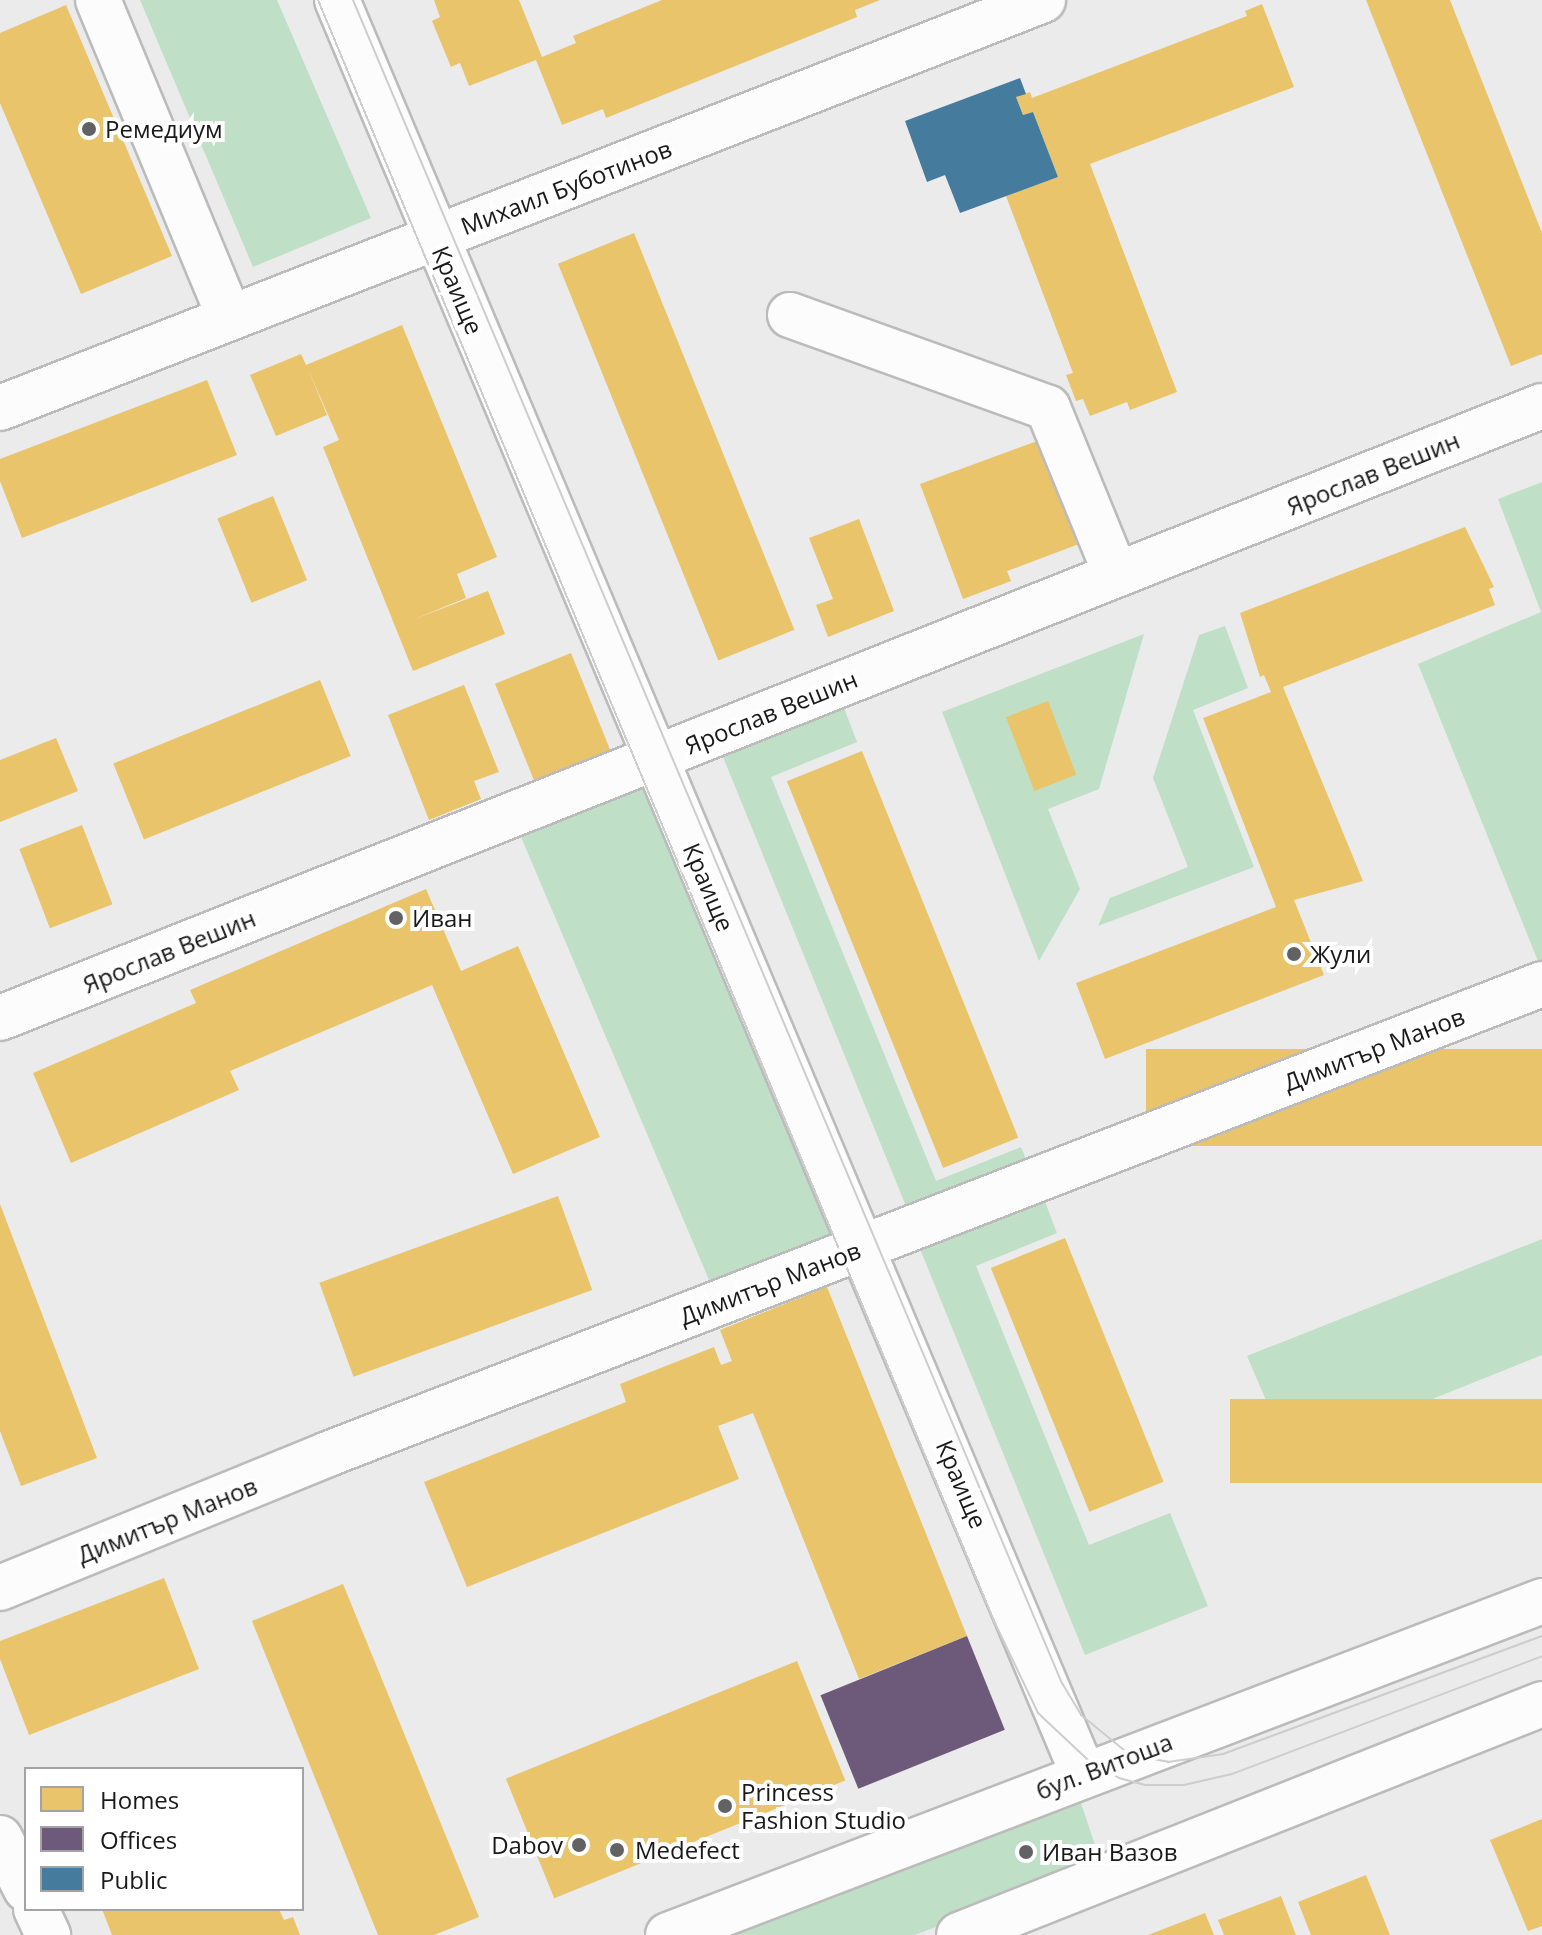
<!DOCTYPE html>
<html>
<head>
<meta charset="utf-8">
<style>
  body { margin:0 }
  #map { position:relative; width:1542px; height:1935px; overflow:hidden; background:#ebebec; font-family:"Open Sans",sans-serif }
  div>[style] { position:absolute }
  .green>* { inset:0; background:#bfdfc7; transform-origin:0 0 }
  .homes>* { inset:0; background:#e9c46a; transform-origin:0 0 }
  .offices>* { inset:0; background:#6d597a; transform-origin:0 0 }
  .public>* { inset:0; background:#457b9d }
  .roads { filter:drop-shadow(2px 0 #bbbbbc) drop-shadow(-2px 0 #bbbbbc) drop-shadow(0 2px #bbbbbc) drop-shadow(0 -2px #bbbbbc) }
  .minor>* { height:44px; margin:-22px; padding:0 22px; transform-origin:22px; border-radius:22px; background:#fcfcfc }
  .tram>* { height:2px; margin:-1px; padding:0 1px; transform-origin:1px; border-radius:1px; background:#cdcdce }
  .dots>* { width:22px; height:22px; translate:-50% -50%; box-sizing:border-box; border:4px solid #fff; border-radius:50% }
  span { translate:-50% -50%; white-space:nowrap; text-align:center; line-height:1.15; -webkit-text-stroke:8px #fff; paint-order:stroke }
  .poi-label { font-size:24px; color:#19191a }
  .left { translate:0 -50%; text-align:left }
  .right { translate:-100% -50%; text-align:right }
  .street-label { font-size:24px; color:#19191a }
  .legend { position:absolute; left:24px; top:1767px; width:280px; height:144px; box-sizing:border-box; background:#fff; border:2px solid #a3a3a3; margin:0; padding:10px 14px; list-style:none; font-size:24px; color:#19191a }
  .legend li { display:flex; align-items:center; gap:16px; height:40px }
  .legend b { width:40px; border:2px solid #a3a3a3 }
</style>
</head>
<body>
<div id="map">
  <div class="green">
    <div style="clip-path:polygon(140px 0,277px 0,371px 218px,253px 267px)"></div>
    <div style="clip-path:polygon(1542px 482px,1542px 965px,1540px 966px,1418px 664px,1541px 612px,1498px 499px)"></div>
    <div style="clip-path:polygon(1225px 626px,1248px 688px,1193px 710px,1254px 867px,1098px 926px,1110px 898px,1188px 867px,1153px 778px,1199px 635px)"></div>
    <div style="clip-path:polygon(1144px 634px,1099px 789px,1048px 809px,1080px 889px,1039px 961px,942px 712px)"></div>
    <div style="clip-path:polygon(844px 708px,857px 742px,771px 777px,936px 1181px,1021px 1147px,1027px 1162px,908px 1211px,723px 757px)"></div>
    <div style="left:636px;top:765px;width:531px;height:134px;rotate:67deg"></div>
    <div style="clip-path:polygon(1042px 1194px,1057px 1233px,976px 1266px,1089px 1545px,1170px 1513px,1208px 1606px,1085px 1655px,918px 1244px)"></div>
    <div style="clip-path:polygon(1542px 1239px,1542px 1355px,1290px 1456px,1247px 1356px)"></div>
    <div style="clip-path:polygon(1079px 1797px,1101px 1863px,915px 1935px,711px 1935px)"></div>
  </div>
  <div class="homes">
    <div style="clip-path:polygon(434px 0,519px 0,542px 57px,576px 43px,573px 36px,662px 0,880px 0,855px 10px,857px 17px,606px 118px,603px 109px,562px 125px,536px 60px,469px 86px,460px 63px,451px 67px,432px 21px,440px 17px)"></div>
    <div style="clip-path:polygon(1366px 0,1450px 0,1542px 233px,1542px 354px,1511px 366px)"></div>
    <div style="clip-path:polygon(1262px 4px,1294px 87px,1090px 164px,1177px 392px,1130px 410px,1127px 402px,1090px 416px,1083px 399px,1076px 401px,1066px 375px,1073px 373px,1006px 196px,1058px 177px,1033px 112px,1023px 115px,1016px 97px,1030px 92px,1032px 98px,1247px 16px,1245px 11px)"></div>
    <div style="clip-path:polygon(66px 5px,172px 256px,81px 294px,0 103px,0 33px)"></div>
    <div style="left:634px;top:233px;width:428px;height:82px;rotate:68deg"></div>
    <div style="clip-path:polygon(402px 325px,497px 557px,457px 574px,466px 598px,412px 620px,488px 591px,505px 634px,413px 671px,323px 447px,339px 440px,308px 369px,327px 415px,276px 436px,250px 375px,301px 354px,306px 365px)"></div>
    <div style="clip-path:polygon(207px 380px,237px 455px,22px 538px,0 481px,0 459px)"></div>
    <div style="clip-path:polygon(1040px 440px,1079px 544px,1007px 571px,1011px 581px,963px 599px,920px 484px)"></div>
    <div style="left:273px;top:496px;width:91px;height:60px;rotate:68deg"></div>
    <div style="clip-path:polygon(859px 519px,894px 611px,828px 637px,816px 605px,833px 599px,809px 538px)"></div>
    <div style="clip-path:polygon(1465px 527px,1494px 587px,1489px 589px,1495px 605px,1283px 687px,1363px 881px,1294px 900px,1324px 975px,1105px 1059px,1076px 983px,1276px 907px,1203px 718px,1271px 692px,1264px 675px,1260px 677px,1240px 613px)"></div>
    <div style="left:571px;top:653px;width:106px;height:82px;rotate:68deg"></div>
    <div style="left:320px;top:680px;width:82px;height:223px;rotate:68deg"></div>
    <div style="clip-path:polygon(464px 685px,499px 772px,474px 781px,481px 799px,429px 820px,388px 715px)"></div>
    <div style="left:1048px;top:701px;width:79px;height:45px;rotate:69deg"></div>
    <div style="clip-path:polygon(56px 738px,78px 791px,0 822px,0 760px)"></div>
    <div style="left:862px;top:751px;width:417px;height:81px;rotate:68deg"></div>
    <div style="left:82px;top:825px;width:85px;height:67px;rotate:69deg"></div>
    <div style="clip-path:polygon(426px 889px,461px 971px,518px 946px,600px 1137px,513px 1174px,432px 985px,230px 1071px,239px 1090px,71px 1163px,33px 1073px,196px 1003px,190px 990px)"></div>
    <div style="left:1542px;top:1049px;width:97px;height:396px;rotate:90deg"></div>
    <div style="left:558px;top:1196px;width:100px;height:254px;rotate:70deg"></div>
    <div style="clip-path:polygon(0 1204px,97px 1458px,21px 1486px,0 1431px)"></div>
    <div style="left:1065px;top:1238px;width:263px;height:80px;rotate:68deg"></div>
    <div style="clip-path:polygon(827px 1287px,967px 1636px,859px 1679px,753px 1413px,718px 1426px,739px 1479px,467px 1587px,424px 1482px,626px 1402px,620px 1384px,714px 1347px,721px 1365px,732px 1361px,720px 1330px)"></div>
    <div style="left:1542px;top:1399px;width:84px;height:312px;rotate:90deg"></div>
    <div style="clip-path:polygon(164px 1578px,199px 1669px,29px 1735px,0 1659px,0 1641px)"></div>
    <div style="clip-path:polygon(343px 1584px,479px 1917px,434px 1935px,378px 1935px,252px 1621px)"></div>
    <div style="left:797px;top:1661px;width:129px;height:314px;rotate:68deg"></div>
    <div style="clip-path:polygon(1542px 1819px,1542px 1926px,1528px 1931px,1490px 1840px)"></div>
    <div style="clip-path:polygon(1366px 1875px,1390px 1935px,1311px 1935px,1298px 1902px)"></div>
    <div style="clip-path:polygon(1281px 1896px,1296px 1935px,1224px 1935px,1218px 1920px)"></div>
    <div style="clip-path:polygon(102px 1909px,279px 1909px,284px 1920px,293px 1917px,300px 1935px,112px 1935px)"></div>
    <div style="clip-path:polygon(1205px 1913px,1214px 1935px,1148px 1935px)"></div>
  </div>
  <div class="offices">
    <div style="left:967px;top:1636px;width:101px;height:158px;rotate:68deg"></div>
  </div>
  <div class="public">
    <div style="clip-path:polygon(1020px 78px,1026px 94px,1016px 97px,1023px 115px,1033px 112px,1058px 177px,960px 213px,945px 175px,927px 182px,905px 121px)"></div>
  </div>
  <div class="roads">
    <div class="minor">
      <div style="left:98px;top:0;width:344px;rotate:67.5deg"></div>
      <div style="left:337px;top:0;width:1924px;rotate:67.19deg"></div>
      <div style="left:790px;top:315px;width:274px;rotate:19.8deg"></div>
      <div style="left:1048px;top:408px;width:180px;rotate:67.8deg"></div>
      <div style="left:0;top:408px;width:1120px;rotate:-21.36deg"></div>
      <div style="left:0;top:1018px;width:1659px;rotate:-21.65deg"></div>
      <div style="left:0;top:1588px;width:354px;rotate:-22.2deg"></div>
      <div style="left:328px;top:1454px;width:1302px;rotate:-21.16deg"></div>
      <div style="left:0;top:1838px;width:57px;rotate:63deg"></div>
      <div style="left:36px;top:1909px;width:29px;rotate:65deg"></div>
      <div style="left:668px;top:1935px;width:936px;rotate:-20.91deg"></div>
      <div style="left:959px;top:1935px;width:627px;rotate:-21.61deg"></div>
    </div>
  </div>
  <div class="tram">
    <div style="left:318px;top:0;width:1756px;rotate:67.36deg"></div>
    <div style="left:994px;top:1621px;width:102px;rotate:64.4deg"></div>
    <div style="left:1038px;top:1713px;width:69px;rotate:43.2deg"></div>
    <div style="left:1088px;top:1760px;width:36px;rotate:30deg"></div>
    <div style="left:1119px;top:1778px;width:27px;rotate:15deg"></div>
    <div style="left:1145px;top:1785px;width:39px"></div>
    <div style="left:1184px;top:1785px;width:49px;rotate:-12.9deg"></div>
    <div style="left:1232px;top:1774px;width:332px;rotate:-20.8deg"></div>
    <div style="left:353px;top:0;width:1826px;rotate:67.16deg"></div>
    <div style="left:1062px;top:1683px;width:37px;rotate:59deg"></div>
    <div style="left:1081px;top:1715px;width:63px;rotate:39.2deg"></div>
    <div style="left:1130px;top:1755px;width:39px;rotate:10deg"></div>
    <div style="left:1168px;top:1762px;width:56px;rotate:-8.3deg"></div>
    <div style="left:1223px;top:1754px;width:340px;rotate:-20.3deg"></div>
  </div>
  <div class="dots">
    <div style="left:89px;top:129px;background:#626264"></div>
    <div style="left:396px;top:918px;background:#626264"></div>
    <div style="left:1294px;top:954px;background:#626264"></div>
    <div style="left:725px;top:1806px;background:#626264"></div>
    <div style="left:579px;top:1845px;background:#626264"></div>
    <div style="left:617px;top:1850px;background:#626264"></div>
    <div style="left:1026px;top:1852px;background:#626264"></div>
  </div>
  <div class="poi-label">
    <span class="left" style="left:105px;top:129px">Ремедиум</span>
    <span class="left" style="left:412px;top:918px">Иван</span>
    <span class="left" style="left:1310px;top:954px">Жули</span>
    <span class="left" style="left:741px;top:1806px">Princess<br>Fashion Studio</span>
    <span class="right" style="left:563px;top:1845px">Dabov</span>
    <span class="left" style="left:635px;top:1850px">Medefect</span>
    <span class="left" style="left:1042px;top:1852px">Иван Вазов</span>
  </div>
  <div class="street-label">
    <span style="left:566px;top:187px;rotate:-21deg">Михаил Буботинов</span>
    <span style="left:458px;top:290px;rotate:67deg">Краище</span>
    <span style="left:1373px;top:473px;rotate:-22deg">Ярослав Вешин</span>
    <span style="left:771px;top:712px;rotate:-22deg">Ярослав Вешин</span>
    <span style="left:709px;top:887px;rotate:67deg">Краище</span>
    <span style="left:169px;top:951px;rotate:-22deg">Ярослав Вешин</span>
    <span style="left:1374px;top:1049px;rotate:-21deg">Димитър Манов</span>
    <span style="left:770px;top:1283px;rotate:-21deg">Димитър Манов</span>
    <span style="left:962px;top:1484px;rotate:67deg">Краище</span>
    <span style="left:167px;top:1520px;rotate:-22deg">Димитър Манов</span>
    <span style="left:1104px;top:1766px;rotate:-21deg">бул. Витоша</span>
  </div>
  <ul class="legend">
  <li><b style="height:22px;background:#e9c46a"></b>Homes</li>
  <li><b style="height:22px;background:#6d597a"></b>Offices</li>
  <li><b style="height:22px;background:#457b9d"></b>Public</li>
  </ul>
</div>
</body>
</html>
